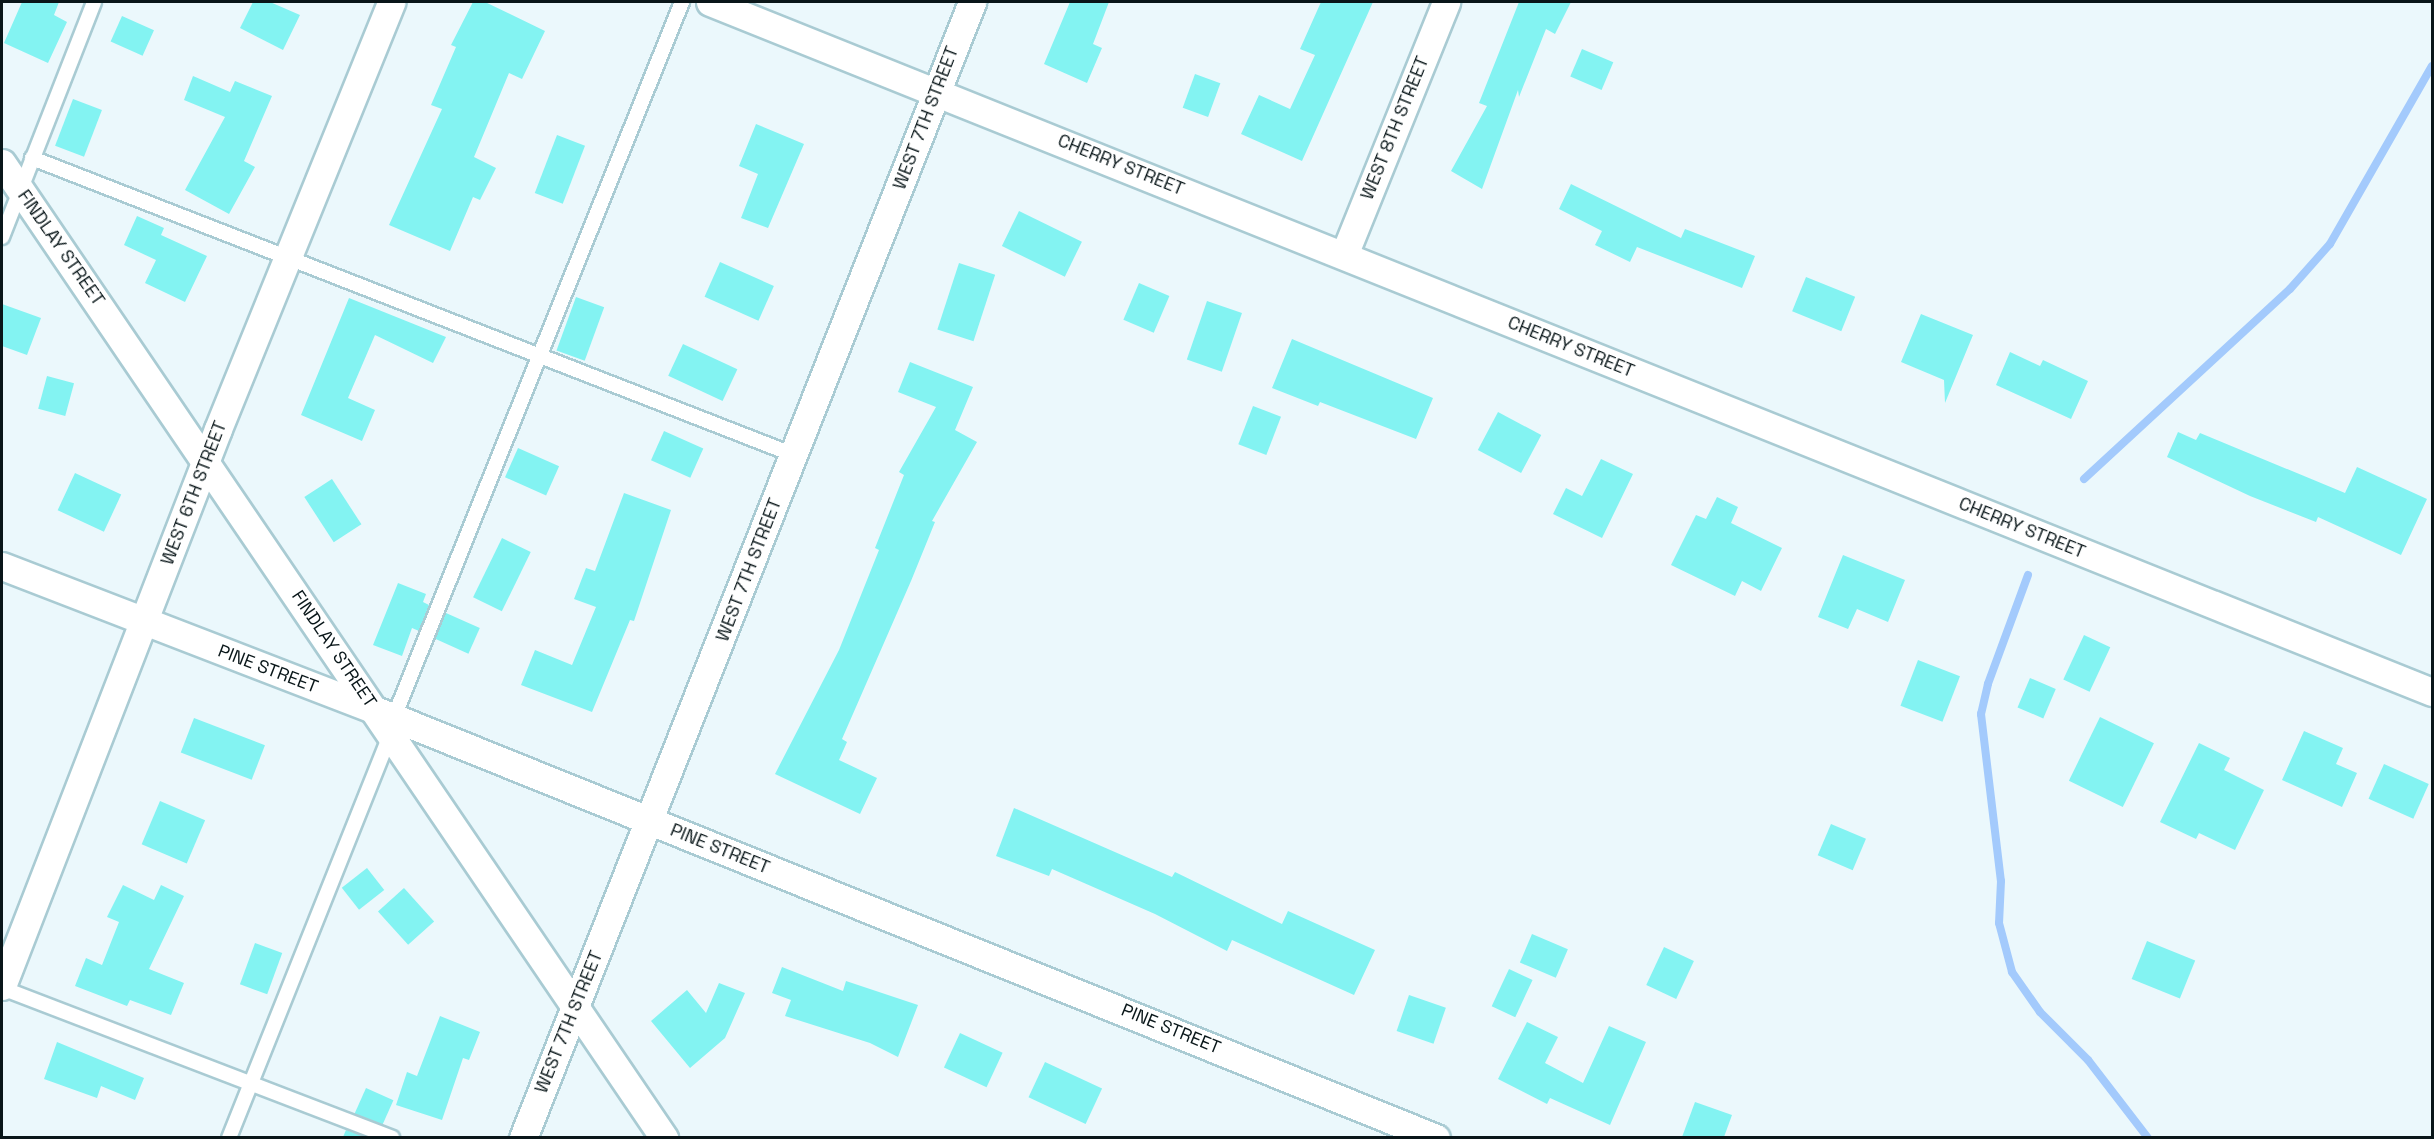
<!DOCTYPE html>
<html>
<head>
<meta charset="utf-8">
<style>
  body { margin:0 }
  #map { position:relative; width:2434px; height:1139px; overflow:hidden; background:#ebf8fc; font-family:"Space Grotesk",sans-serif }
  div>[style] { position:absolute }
  .stream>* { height:8px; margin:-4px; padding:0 4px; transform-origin:4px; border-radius:4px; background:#a3cafc }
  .building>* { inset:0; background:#83f3f2; transform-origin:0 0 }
  .roads { filter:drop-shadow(2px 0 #a9cbd3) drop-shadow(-2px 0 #a9cbd3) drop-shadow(0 2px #a9cbd3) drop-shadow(0 -2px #a9cbd3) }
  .service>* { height:14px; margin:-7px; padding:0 7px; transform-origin:7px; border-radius:7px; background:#fff }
  .minor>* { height:27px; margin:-13.5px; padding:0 13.5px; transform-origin:13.5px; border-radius:13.5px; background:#fff }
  span { translate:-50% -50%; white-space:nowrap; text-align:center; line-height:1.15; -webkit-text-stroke:5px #fff; paint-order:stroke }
  .street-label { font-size:18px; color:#091619 }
  .frame { position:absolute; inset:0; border:3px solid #091619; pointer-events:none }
</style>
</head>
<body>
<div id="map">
  <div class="stream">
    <div style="left:2084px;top:479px;width:280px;rotate:-42.7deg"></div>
    <div style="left:2290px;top:289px;width:60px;rotate:-48.4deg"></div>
    <div style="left:2330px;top:244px;width:205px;rotate:-60.2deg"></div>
    <div style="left:2028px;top:575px;width:116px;rotate:110.2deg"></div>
    <div style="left:1988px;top:684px;width:31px;rotate:103deg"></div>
    <div style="left:1981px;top:714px;width:168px;rotate:83.2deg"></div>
    <div style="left:2001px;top:881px;width:42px;rotate:92.7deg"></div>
    <div style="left:1999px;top:923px;width:51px;rotate:75.1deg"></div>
    <div style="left:2012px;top:972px;width:49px;rotate:55deg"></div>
    <div style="left:2040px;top:1012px;width:68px;rotate:45deg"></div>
    <div style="left:2088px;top:1060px;width:98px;rotate:52.4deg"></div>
  </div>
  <div class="building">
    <div style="clip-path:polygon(22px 2px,59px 2px,54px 15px,67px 22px,48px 63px,4px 43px)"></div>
    <div style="clip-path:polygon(253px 2px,270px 2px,300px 15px,283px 50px,240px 28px)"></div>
    <div style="clip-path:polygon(473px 2px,485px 2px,545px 31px,522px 79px,509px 73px,474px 157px,496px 168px,480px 200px,473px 197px,450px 251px,389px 225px,442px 109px,431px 105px,456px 47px,451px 45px)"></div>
    <div style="clip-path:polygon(1070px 2px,1109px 2px,1093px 44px,1102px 48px,1087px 83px,1044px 64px)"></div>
    <div style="clip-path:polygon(1321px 2px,1373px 2px,1302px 161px,1241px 134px,1259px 95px,1290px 109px,1315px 55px,1300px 49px)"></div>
    <div style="clip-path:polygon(1519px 2px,1571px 2px,1555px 34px,1546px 29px,1519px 97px,1518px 90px,1482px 189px,1451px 171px,1487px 106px,1479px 103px)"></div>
    <div style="left:122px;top:16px;width:35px;height:28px;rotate:24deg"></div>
    <div style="left:1582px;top:49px;width:34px;height:30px;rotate:23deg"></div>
    <div style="left:1195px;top:74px;width:27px;height:36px;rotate:20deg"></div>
    <div style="clip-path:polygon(193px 76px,230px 92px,235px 81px,272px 96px,244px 161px,255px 167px,229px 214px,185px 190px,225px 117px,184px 100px)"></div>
    <div style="left:73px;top:99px;width:31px;height:50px;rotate:21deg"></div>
    <div style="clip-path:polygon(756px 124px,804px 144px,768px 228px,741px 218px,758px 174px,739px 166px)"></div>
    <div style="left:557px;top:135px;width:30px;height:62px;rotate:21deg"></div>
    <div style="clip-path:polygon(1571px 184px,1681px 238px,1685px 229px,1755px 256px,1742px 288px,1637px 247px,1630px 262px,1595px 245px,1602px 231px,1559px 209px)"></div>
    <div style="left:1019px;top:211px;width:70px;height:39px;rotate:26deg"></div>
    <div style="clip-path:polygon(137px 216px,164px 228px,161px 235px,207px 256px,185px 302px,145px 283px,156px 260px,124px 245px)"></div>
    <div style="left:720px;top:262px;width:59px;height:38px;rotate:24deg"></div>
    <div style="left:959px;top:263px;width:38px;height:70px;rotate:18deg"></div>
    <div style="left:1806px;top:277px;width:53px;height:37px;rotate:22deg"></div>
    <div style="left:1139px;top:283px;width:33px;height:40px;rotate:23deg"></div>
    <div style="left:576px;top:297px;width:30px;height:57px;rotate:20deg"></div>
    <div style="clip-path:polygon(349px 298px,446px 337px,433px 363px,375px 335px,348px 398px,375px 410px,362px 441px,301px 415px)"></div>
    <div style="left:1207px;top:301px;width:37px;height:62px;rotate:19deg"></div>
    <div style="clip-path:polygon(2px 304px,41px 318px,27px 355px,2px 346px)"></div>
    <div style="clip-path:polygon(1921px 314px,1973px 335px,1945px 403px,1944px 380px,1901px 362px)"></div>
    <div style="clip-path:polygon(1292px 339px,1433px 398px,1416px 439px,1320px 402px,1318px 406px,1272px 388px)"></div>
    <div style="left:683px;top:344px;width:60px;height:35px;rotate:25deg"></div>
    <div style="clip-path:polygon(2010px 352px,2040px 366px,2043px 360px,2088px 381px,2071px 419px,1996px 385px)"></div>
    <div style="clip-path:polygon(910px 362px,973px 387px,955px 430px,977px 442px,932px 521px,935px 522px,911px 581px,842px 739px,847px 742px,839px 760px,877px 778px,860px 814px,775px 774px,839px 650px,879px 550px,875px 548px,904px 475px,899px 472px,936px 407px,898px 392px)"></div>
    <div style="left:47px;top:376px;width:28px;height:34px;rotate:15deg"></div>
    <div style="left:1253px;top:406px;width:30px;height:41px;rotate:21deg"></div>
    <div style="left:1498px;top:412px;width:49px;height:43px;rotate:28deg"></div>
    <div style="left:664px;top:431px;width:43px;height:32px;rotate:24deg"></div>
    <div style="clip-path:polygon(2178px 432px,2196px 440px,2200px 433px,2345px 493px,2357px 467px,2427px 499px,2401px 555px,2318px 517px,2316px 522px,2250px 496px,2167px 457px)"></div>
    <div style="left:518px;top:448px;width:45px;height:32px;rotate:24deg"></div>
    <div style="clip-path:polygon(1601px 459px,1633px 474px,1602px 538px,1553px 514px,1566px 488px,1582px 496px)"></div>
    <div style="left:75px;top:473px;width:51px;height:41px;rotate:25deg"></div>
    <div style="left:332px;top:479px;width:54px;height:33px;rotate:57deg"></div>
    <div style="clip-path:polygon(624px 493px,671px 510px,634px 621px,630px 620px,592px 712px,521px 685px,535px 650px,572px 665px,596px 607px,574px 599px,586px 568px,595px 571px)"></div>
    <div style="clip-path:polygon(1717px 497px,1738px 507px,1731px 523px,1782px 548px,1761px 591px,1742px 581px,1735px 596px,1671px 565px,1696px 515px,1706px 519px)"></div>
    <div style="left:502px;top:538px;width:32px;height:66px;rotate:26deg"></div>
    <div style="clip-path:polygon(1843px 555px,1905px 580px,1888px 622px,1857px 609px,1848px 629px,1818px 617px)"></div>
    <div style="clip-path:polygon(398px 583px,426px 594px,423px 602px,429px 605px,419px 631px,412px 628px,402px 656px,373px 645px)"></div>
    <div style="left:446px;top:613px;width:37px;height:28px;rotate:24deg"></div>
    <div style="left:2084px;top:635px;width:29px;height:49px;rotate:25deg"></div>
    <div style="left:1918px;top:660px;width:45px;height:49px;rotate:21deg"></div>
    <div style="left:2030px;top:678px;width:28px;height:32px;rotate:23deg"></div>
    <div style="left:2100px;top:717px;width:60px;height:71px;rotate:26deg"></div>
    <div style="left:194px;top:718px;width:76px;height:37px;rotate:21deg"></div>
    <div style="clip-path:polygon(2304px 731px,2343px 748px,2336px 764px,2357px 773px,2342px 807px,2282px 780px)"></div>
    <div style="clip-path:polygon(2199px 743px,2230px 758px,2224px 770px,2264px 790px,2235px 850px,2199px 833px,2196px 839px,2160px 822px)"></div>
    <div style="left:2384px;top:764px;width:49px;height:38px;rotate:24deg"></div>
    <div style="left:160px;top:801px;width:49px;height:47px;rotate:23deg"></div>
    <div style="clip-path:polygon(1014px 808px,1172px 877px,1175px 872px,1282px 924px,1288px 911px,1375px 950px,1354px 995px,1232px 940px,1227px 951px,1155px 914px,1052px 869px,1049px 876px,996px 856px)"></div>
    <div style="left:1831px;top:824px;width:38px;height:34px;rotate:23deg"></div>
    <div style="left:367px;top:868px;width:28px;height:32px;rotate:52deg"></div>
    <div style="clip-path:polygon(123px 885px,154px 900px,161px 885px,184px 896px,149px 969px,184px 983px,171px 1015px,130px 1000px,127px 1006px,75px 986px,86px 958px,102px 965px,119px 922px,107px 917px)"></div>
    <div style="left:404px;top:888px;width:45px;height:35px;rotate:48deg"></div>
    <div style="left:1532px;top:934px;width:39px;height:31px;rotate:23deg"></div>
    <div style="left:2147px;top:941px;width:52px;height:41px;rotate:22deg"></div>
    <div style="left:255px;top:943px;width:29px;height:44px;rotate:20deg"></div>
    <div style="left:1664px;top:947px;width:33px;height:42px;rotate:25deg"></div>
    <div style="clip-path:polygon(782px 967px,843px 991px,846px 981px,918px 1005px,898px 1057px,870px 1043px,785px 1016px,791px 1000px,772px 993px)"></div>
    <div style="left:1509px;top:969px;width:26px;height:41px;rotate:25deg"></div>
    <div style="clip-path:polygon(719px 983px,745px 993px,725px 1038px,690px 1068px,651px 1021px,687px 990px,706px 1013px)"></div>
    <div style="left:1409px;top:995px;width:39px;height:38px;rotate:19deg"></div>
    <div style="clip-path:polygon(440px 1016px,480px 1032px,469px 1060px,463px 1058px,442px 1120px,396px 1105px,407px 1072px,417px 1076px)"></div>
    <div style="clip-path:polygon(1527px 1022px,1558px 1037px,1545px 1063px,1583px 1083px,1609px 1026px,1646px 1042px,1610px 1125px,1550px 1098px,1547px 1104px,1498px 1079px)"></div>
    <div style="left:960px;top:1033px;width:47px;height:38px;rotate:25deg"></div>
    <div style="clip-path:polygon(57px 1042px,144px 1078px,135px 1100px,101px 1086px,97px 1098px,44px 1079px)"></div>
    <div style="left:1045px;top:1062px;width:63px;height:39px;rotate:25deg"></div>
    <div style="left:366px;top:1088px;width:30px;height:29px;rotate:24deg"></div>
    <div style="clip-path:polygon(1695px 1102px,1732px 1115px,1724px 1137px,1682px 1137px)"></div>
    <div style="clip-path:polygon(346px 1130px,366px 1137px,343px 1137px)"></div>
  </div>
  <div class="roads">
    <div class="service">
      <div style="left:32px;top:158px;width:818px;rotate:21.29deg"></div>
      <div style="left:2px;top:237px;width:252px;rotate:-68.6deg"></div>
      <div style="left:394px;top:717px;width:771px;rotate:-68.06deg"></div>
      <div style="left:2px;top:988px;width:418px;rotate:21deg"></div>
      <div style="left:229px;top:1138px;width:436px;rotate:-68.2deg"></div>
    </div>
    <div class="minor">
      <div style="left:710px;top:2px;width:1855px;rotate:21.84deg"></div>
      <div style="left:2px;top:163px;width:1179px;rotate:55.82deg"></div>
      <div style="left:1344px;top:255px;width:273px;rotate:-68deg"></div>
      <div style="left:2px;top:566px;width:400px;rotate:21.1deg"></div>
      <div style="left:375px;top:710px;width:1144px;rotate:21.97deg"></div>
      <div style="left:2px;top:986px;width:597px;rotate:-68.8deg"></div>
      <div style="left:218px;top:429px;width:461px;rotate:-67.9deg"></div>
      <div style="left:523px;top:1138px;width:1222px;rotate:-68.43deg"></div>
    </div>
  </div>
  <div class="street-label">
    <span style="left:926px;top:118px;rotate:-69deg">WEST 7TH STREET</span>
    <span style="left:1395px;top:128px;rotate:-68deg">WEST 8TH STREET</span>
    <span style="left:1121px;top:165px;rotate:22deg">CHERRY STREET</span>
    <span style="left:61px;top:248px;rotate:55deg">FINDLAY STREET</span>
    <span style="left:1571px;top:347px;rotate:22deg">CHERRY STREET</span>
    <span style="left:194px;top:493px;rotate:-69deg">WEST 6TH STREET</span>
    <span style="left:2022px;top:528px;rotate:22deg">CHERRY STREET</span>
    <span style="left:749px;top:570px;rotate:-69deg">WEST 7TH STREET</span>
    <span style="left:334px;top:649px;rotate:56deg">FINDLAY STREET</span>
    <span style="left:268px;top:669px;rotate:21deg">PINE STREET</span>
    <span style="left:720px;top:849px;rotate:22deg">PINE STREET</span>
    <span style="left:569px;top:1022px;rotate:-68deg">WEST 7TH STREET</span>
    <span style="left:1171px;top:1029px;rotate:22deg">PINE STREET</span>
  </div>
  <div class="frame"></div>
</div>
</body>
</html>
